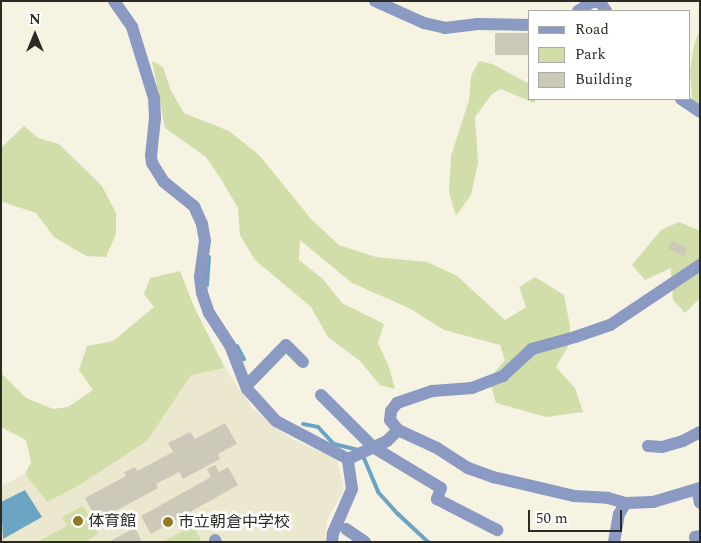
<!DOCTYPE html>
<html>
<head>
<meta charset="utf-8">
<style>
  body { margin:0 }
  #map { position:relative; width:701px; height:543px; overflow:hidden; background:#f6f3e3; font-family:Spectral,"Noto Sans JP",serif }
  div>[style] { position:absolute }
  .built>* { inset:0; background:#ece8d0 }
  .green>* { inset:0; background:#d1dea9 }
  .water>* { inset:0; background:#6ba5c3 }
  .stream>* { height:4px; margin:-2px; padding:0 2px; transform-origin:2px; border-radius:2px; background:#6ba5c3 }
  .building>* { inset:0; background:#ccc9b9; transform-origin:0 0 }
  .minor>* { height:12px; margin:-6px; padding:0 6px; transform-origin:6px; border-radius:6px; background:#8b9ac2 }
  .dots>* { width:14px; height:14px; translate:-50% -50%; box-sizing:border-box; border:2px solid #fff; border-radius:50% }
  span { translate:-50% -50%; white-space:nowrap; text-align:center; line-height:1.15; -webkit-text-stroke:5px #fff; paint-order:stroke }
  .poi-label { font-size:16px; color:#2c2a24 }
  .left { translate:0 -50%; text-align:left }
  .frame { position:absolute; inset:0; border:2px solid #2c2a24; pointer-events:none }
  .legend { position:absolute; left:528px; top:10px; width:162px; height:90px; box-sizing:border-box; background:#fff; border:1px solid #abaaa7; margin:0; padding:6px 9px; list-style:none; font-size:15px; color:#2c2a24 }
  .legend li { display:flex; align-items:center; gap:10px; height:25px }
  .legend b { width:25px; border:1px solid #abaaa7 }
  .north { position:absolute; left:10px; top:10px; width:50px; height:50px; -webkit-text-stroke:4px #fff; paint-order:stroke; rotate:0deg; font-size:14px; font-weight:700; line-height:20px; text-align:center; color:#2c2a24 }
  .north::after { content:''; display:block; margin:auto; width:18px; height:22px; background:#2c2a24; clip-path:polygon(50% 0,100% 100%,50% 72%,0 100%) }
  .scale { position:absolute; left:528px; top:510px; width:94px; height:22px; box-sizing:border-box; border:2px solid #2c2a24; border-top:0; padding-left:6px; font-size:15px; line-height:18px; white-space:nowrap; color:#2c2a24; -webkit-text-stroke:4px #fff; paint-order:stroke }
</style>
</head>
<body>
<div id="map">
  <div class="built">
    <div style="clip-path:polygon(225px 368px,252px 408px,292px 439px,337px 459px,344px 490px,327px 520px,325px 542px,1px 542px,1px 486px,25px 474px,47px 502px,147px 441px,190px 375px)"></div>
  </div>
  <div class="green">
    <div style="clip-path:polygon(700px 29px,700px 115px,693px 108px,690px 72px,694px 45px)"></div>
    <div style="clip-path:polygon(152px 61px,163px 67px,171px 91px,184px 113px,229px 131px,259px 155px,312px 220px,339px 245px,376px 257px,427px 262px,457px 276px,505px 320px,526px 307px,519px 287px,535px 277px,564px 295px,570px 326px,569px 345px,556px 367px,575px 388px,583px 412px,546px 417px,496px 403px,489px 379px,505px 360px,500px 345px,444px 330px,409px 308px,352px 283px,300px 240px,299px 260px,323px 279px,342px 303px,384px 324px,378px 343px,389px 367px,395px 389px,380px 385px,360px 361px,328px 337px,311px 307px,255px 260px,240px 235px,238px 208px,221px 179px,206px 157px,165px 128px)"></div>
    <div style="clip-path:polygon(479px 61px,492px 64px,530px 84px,530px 99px,536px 99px,534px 103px,501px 89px,492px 94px,475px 117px,478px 163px,471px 195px,456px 216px,449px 192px,451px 156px,469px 100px,471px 76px)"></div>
    <div style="clip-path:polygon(24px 126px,38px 138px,59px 144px,102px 186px,116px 213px,116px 234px,106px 257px,86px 256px,54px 237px,36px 213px,3px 202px,1px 197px,1px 148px)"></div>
    <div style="clip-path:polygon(679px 222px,700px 231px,700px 298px,685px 313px,673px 300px,671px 268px,645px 280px,632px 265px,661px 230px)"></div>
    <div style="clip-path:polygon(180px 271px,195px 309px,225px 368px,191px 375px,147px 441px,76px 487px,47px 502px,25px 474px,31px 462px,26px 440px,1px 427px,1px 373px,26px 398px,53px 409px,68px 407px,93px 390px,79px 370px,87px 346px,113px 341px,154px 307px,144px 294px,150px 278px)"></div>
    <div style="clip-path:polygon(83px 506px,98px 534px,88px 540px,88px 542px,37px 542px,67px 526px,62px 517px)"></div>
    <div style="clip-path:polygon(193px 526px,202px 542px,162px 542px)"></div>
  </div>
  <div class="water">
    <div style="clip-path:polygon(25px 490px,42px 517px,3px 539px,1px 502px)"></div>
  </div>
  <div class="stream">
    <div style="left:207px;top:285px;width:28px;rotate:-86deg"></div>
    <div style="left:237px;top:346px;width:15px;rotate:62deg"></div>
    <div style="left:303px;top:424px;width:15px;rotate:11deg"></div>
    <div style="left:318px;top:427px;width:23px;rotate:47deg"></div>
    <div style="left:334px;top:444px;width:25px;rotate:14deg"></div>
    <div style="left:363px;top:456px;width:39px;rotate:67deg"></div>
    <div style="left:378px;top:492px;width:30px;rotate:48deg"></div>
    <div style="left:398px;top:514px;width:41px;rotate:43deg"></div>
  </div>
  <div class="building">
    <div style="left:495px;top:33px;width:35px;height:22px"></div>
    <div style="left:672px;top:241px;width:17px;height:9px;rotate:25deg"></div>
    <div style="clip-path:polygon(225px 423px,237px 444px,218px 454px,220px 459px,183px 479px,179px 472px,156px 484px,158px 488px,97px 521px,85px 498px,126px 476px,124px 472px,135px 467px,137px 471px,173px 452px,168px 443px,190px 432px,195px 439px)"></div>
    <div style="clip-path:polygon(215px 465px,219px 472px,228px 467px,238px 485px,151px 534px,141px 516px,211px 477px,207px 469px)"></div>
    <div style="clip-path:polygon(135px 528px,142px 542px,108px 542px)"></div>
  </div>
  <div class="minor">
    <div style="left:114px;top:1px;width:32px;rotate:55deg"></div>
    <div style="left:132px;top:27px;width:74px;rotate:72.8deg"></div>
    <div style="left:154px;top:98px;width:20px;rotate:87deg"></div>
    <div style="left:155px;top:118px;width:37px;rotate:96deg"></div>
    <div style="left:151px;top:155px;width:8px;rotate:83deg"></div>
    <div style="left:152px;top:163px;width:22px;rotate:58deg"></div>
    <div style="left:164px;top:182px;width:38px;rotate:39deg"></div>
    <div style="left:194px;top:206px;width:20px;rotate:66deg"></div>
    <div style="left:202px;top:224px;width:17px;rotate:80deg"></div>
    <div style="left:205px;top:241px;width:36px;rotate:98deg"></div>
    <div style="left:200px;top:277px;width:16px;rotate:83deg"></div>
    <div style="left:202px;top:293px;width:21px;rotate:71deg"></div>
    <div style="left:209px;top:313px;width:38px;rotate:57deg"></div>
    <div style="left:230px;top:345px;width:47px;rotate:68.9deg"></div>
    <div style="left:247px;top:389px;width:43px;rotate:47.8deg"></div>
    <div style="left:276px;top:421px;width:81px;rotate:27.8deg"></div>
    <div style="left:348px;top:459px;width:43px;rotate:-24.8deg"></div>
    <div style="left:387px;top:441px;width:16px;rotate:-45deg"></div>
    <div style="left:375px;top:1px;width:54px;rotate:24.2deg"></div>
    <div style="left:424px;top:23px;width:22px;rotate:13deg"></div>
    <div style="left:445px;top:28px;width:33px;rotate:-7deg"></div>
    <div style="left:478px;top:24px;width:52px;rotate:1.1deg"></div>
    <div style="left:578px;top:11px;width:17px;rotate:-33deg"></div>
    <div style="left:592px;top:2px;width:8px"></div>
    <div style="left:600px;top:2px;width:11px;rotate:56deg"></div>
    <div style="left:681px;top:99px;width:23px;rotate:34deg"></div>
    <div style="left:700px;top:265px;width:108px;rotate:146.3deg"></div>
    <div style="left:610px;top:325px;width:37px;rotate:161deg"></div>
    <div style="left:575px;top:337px;width:45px;rotate:164.4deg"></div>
    <div style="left:532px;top:349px;width:40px;rotate:137deg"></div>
    <div style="left:503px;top:376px;width:33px;rotate:159deg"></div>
    <div style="left:472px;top:388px;width:40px;rotate:175.7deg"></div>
    <div style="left:432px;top:391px;width:37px;rotate:161deg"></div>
    <div style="left:397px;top:403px;width:10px;rotate:127deg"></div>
    <div style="left:391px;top:411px;width:9px;rotate:96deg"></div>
    <div style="left:390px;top:420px;width:13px;rotate:51deg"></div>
    <div style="left:398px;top:430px;width:43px;rotate:24.8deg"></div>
    <div style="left:437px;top:448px;width:37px;rotate:33deg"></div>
    <div style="left:468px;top:468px;width:27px;rotate:20deg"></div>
    <div style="left:493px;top:477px;width:83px;rotate:13.2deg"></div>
    <div style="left:574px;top:496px;width:34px;rotate:3deg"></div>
    <div style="left:608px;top:498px;width:19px;rotate:16deg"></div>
    <div style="left:626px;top:503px;width:27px;rotate:-2deg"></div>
    <div style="left:653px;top:502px;width:49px;rotate:-16.6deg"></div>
    <div style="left:246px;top:386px;width:57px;rotate:-45.7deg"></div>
    <div style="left:286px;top:345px;width:24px;rotate:45deg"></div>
    <div style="left:321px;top:395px;width:74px;rotate:45deg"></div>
    <div style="left:373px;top:447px;width:79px;rotate:31.1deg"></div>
    <div style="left:441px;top:488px;width:12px;rotate:110deg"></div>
    <div style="left:437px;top:499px;width:68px;rotate:27.3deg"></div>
    <div style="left:648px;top:446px;width:14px;rotate:4deg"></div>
    <div style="left:662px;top:447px;width:22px;rotate:-16deg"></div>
    <div style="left:683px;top:441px;width:19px;rotate:-28deg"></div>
    <div style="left:697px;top:489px;width:14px;rotate:78deg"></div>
    <div style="left:346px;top:529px;width:23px;rotate:34deg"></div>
    <div style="left:215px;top:540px;width:2px;rotate:63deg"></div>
    <div style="left:332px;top:542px;width:9px;rotate:-84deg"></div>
    <div style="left:333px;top:533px;width:48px;rotate:-66.6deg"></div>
    <div style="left:352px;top:489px;width:30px;rotate:-98deg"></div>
    <div style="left:614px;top:542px;width:28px;rotate:-80deg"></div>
    <div style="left:619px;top:514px;width:13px;rotate:-58deg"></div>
    <div style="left:697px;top:542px;width:5px;rotate:-112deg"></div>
    <div style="left:695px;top:537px;width:5px;rotate:-11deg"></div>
  </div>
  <div class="dots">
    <div style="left:78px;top:521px;background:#947a21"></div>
    <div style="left:168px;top:522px;background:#947a21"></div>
  </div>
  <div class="poi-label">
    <span class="left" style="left:88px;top:521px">体育館</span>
    <span class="left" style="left:178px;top:522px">市立朝倉中学校</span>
  </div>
  <div class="frame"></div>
  <ul class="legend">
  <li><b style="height:6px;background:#8b9ac2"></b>Road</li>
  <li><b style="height:14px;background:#d1dea9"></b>Park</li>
  <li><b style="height:14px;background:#ccc9b9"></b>Building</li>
  </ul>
  <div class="north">N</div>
  <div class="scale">50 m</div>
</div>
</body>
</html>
